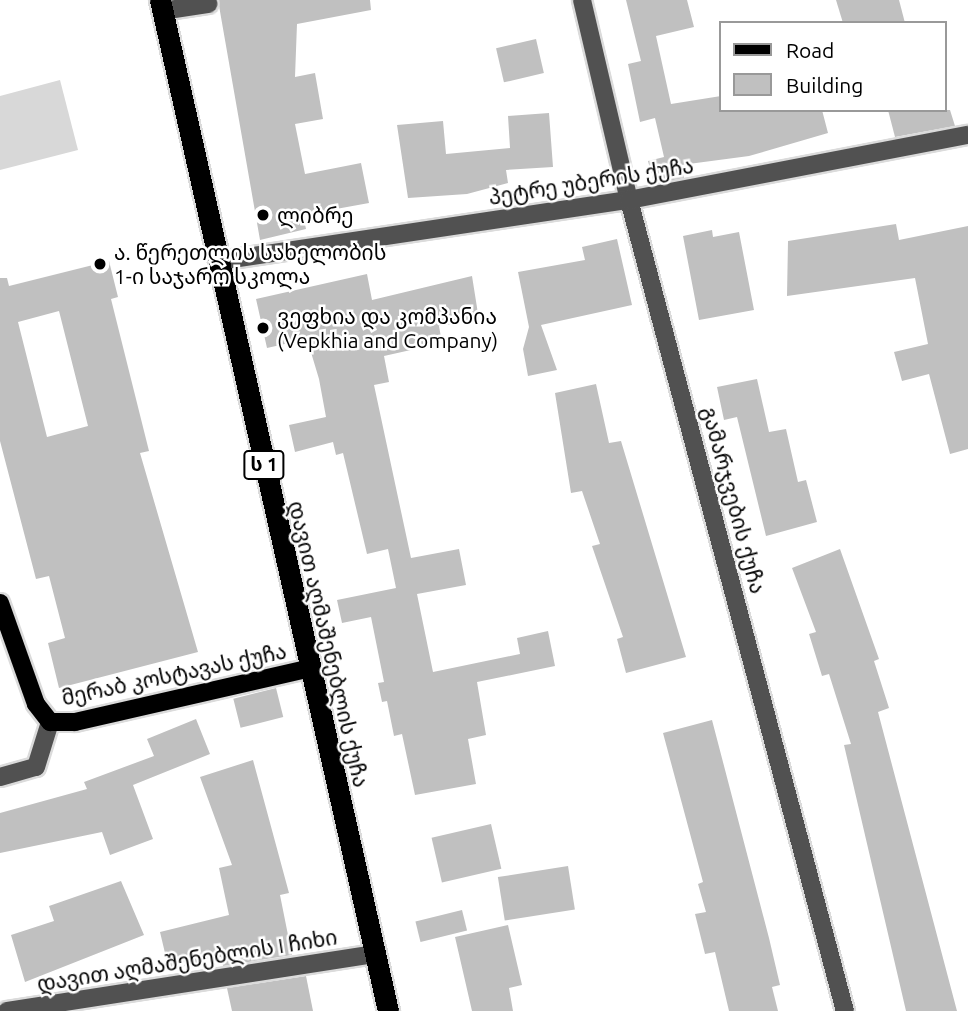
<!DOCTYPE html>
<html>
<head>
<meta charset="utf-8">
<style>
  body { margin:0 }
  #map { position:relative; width:968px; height:1011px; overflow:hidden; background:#fff; font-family:Ubuntu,"Noto Sans Georgian",sans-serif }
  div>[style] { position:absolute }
  .green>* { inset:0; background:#d8d8d8 }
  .building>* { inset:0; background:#c0c0c0; transform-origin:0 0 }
  .roads { filter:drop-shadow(2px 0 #dbdbdb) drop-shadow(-2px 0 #dbdbdb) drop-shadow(0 2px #dbdbdb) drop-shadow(0 -2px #dbdbdb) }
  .minor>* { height:18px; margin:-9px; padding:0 9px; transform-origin:9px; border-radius:9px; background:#515151 }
  .major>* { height:18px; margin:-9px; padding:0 9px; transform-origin:9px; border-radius:9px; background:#000 }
  .highway>* { height:21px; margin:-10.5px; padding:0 10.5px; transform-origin:10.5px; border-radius:10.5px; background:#000 }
  .dots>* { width:19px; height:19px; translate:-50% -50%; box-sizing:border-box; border:4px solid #fff; border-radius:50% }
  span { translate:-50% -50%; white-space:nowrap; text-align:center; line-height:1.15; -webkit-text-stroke:5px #fff; paint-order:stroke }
  .shield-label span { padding:2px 5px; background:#fff; border:2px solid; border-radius:5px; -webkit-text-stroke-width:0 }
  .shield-label { font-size:19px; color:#000; font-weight:700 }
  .street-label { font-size:21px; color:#000 }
  .poi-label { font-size:21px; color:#000 }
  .left { translate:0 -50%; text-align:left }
  .legend { position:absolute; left:719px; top:21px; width:228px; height:91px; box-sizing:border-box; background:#fff; border:2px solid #999; margin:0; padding:9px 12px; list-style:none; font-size:21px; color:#000 }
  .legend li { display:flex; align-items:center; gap:14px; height:35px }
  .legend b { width:35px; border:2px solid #999 }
</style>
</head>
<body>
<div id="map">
  <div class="green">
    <div style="clip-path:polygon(60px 80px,78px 150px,0 170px,0 96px)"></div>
  </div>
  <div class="building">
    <div style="clip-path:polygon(218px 0,370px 0,371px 10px,297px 24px,295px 77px,315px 73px,323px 119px,295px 124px,305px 174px,361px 163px,369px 203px,303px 215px,306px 229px,260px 240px)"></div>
    <div style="clip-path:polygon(626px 0,687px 0,694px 27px,656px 36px,671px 104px,721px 96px,721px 110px,822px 110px,828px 133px,749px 156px,681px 165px,684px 178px,654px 184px,648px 161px,664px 157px,655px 118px,640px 122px,628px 64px,641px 61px)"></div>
    <div style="clip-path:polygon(836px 0,899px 0,905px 23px,843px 23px)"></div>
    <div style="left:536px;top:39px;width:35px;height:41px;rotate:77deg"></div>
    <div style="clip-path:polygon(888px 110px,950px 110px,955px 126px,895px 137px)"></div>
    <div style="clip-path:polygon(549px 113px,553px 167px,506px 170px,508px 183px,467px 194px,408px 198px,397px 125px,443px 121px,446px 154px,510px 148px,508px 116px)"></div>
    <div style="clip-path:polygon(896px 224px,899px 240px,968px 226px,968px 449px,950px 454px,929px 374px,902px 381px,894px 352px,928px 344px,915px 278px,787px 296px,788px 241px)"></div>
    <div style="clip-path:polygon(712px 230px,713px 237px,739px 232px,754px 310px,699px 320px,683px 236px)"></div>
    <div style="clip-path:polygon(617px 239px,632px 305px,541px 325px,557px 370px,528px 376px,523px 349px,529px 327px,518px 272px,585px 260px,582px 247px)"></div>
    <div style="clip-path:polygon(evenodd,109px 261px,118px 297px,111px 299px,149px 451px,140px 453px,198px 652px,59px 688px,48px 643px,65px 638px,49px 576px,36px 579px,0 441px,0 278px,7px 278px,9px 286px,109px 261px,59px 311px,88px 426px,47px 437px,18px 322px,59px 311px)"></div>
    <div style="clip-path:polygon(367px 274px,372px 300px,472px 276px,479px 320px,439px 326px,442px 343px,384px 356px,389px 382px,374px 385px,411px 558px,459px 549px,466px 585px,417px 594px,433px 672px,520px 654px,517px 638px,548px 631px,555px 666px,477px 682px,486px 735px,468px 739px,476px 784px,415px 795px,402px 734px,394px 736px,387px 701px,382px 702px,378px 683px,384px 682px,371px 617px,342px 623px,337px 600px,396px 588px,388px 549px,367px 554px,343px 453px,336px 455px,333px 442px,295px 452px,289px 425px,326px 417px,319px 379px,307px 339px,267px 348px,256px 299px)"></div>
    <div style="clip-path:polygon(757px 379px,769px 432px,786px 429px,798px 482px,806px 480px,817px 522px,766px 536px,737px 417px,724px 420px,717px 387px)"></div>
    <div style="clip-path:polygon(596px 384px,609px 443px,621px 441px,686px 657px,626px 673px,617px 639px,623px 637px,592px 546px,600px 544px,582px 491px,571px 493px,555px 393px)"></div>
    <div style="clip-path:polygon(840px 549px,879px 659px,874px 661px,889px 708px,878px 712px,957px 1011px,906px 1011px,844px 745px,851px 744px,829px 674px,822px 676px,809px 634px,816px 632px,792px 568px)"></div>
    <div style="left:276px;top:688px;width:30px;height:44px;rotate:76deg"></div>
    <div style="clip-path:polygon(196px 719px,210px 754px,133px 785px,153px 839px,110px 855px,102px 832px,0 853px,0 813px,87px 789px,84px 782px,154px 756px,147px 739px)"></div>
    <div style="clip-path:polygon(712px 720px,769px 938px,780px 985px,772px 987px,778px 1011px,729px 1011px,715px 952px,705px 954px,695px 914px,706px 912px,698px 884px,703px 882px,663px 733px)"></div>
    <div style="clip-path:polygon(253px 760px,289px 893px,280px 895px,292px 955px,223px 966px,221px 957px,169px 970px,160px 932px,229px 915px,219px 868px,232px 865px,200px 777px)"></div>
    <div style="left:491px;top:824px;width:46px;height:61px;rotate:77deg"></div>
    <div style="left:568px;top:866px;width:44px;height:71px;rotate:81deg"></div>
    <div style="clip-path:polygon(121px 881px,144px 935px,25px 982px,11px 935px,54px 921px,49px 906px)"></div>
    <div style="left:462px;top:910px;width:21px;height:48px;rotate:76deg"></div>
    <div style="clip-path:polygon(508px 925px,522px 985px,509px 988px,513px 1011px,472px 1011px,455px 937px)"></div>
    <div style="clip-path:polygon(306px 976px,313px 1011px,232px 1011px,227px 988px)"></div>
  </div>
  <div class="roads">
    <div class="minor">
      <div style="left:582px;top:0;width:205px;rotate:76.8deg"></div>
      <div style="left:629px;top:200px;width:839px;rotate:75.09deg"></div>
      <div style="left:162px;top:11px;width:47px;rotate:-8.7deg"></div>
      <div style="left:219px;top:261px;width:415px;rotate:-8.5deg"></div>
      <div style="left:629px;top:200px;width:345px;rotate:-10.9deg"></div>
      <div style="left:0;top:777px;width:37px;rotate:-16deg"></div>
      <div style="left:36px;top:767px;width:47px;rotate:-72.7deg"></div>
      <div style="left:7px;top:1011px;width:372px;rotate:-8.8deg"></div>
    </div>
    <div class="major">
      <div style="left:0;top:603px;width:107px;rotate:70.4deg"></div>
      <div style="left:36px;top:704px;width:23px;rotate:52deg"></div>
      <div style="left:50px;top:722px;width:25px"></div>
      <div style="left:75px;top:722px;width:241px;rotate:-12.9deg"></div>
    </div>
    <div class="highway">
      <div style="left:160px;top:0;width:1036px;rotate:77.29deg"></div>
    </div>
  </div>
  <div class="dots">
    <div style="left:263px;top:215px;background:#000"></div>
    <div style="left:100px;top:264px;background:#000"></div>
    <div style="left:263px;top:328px;background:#000"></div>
  </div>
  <div class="shield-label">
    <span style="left:264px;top:465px">ს 1</span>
  </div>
  <div class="street-label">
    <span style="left:591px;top:181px;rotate:-9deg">პეტრე უბერის ქუჩა</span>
    <span style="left:734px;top:500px;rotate:75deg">გამარჯვების ქუჩა</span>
    <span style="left:329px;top:644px;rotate:77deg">დავით აღმაშენებლის ქუჩა</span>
    <span style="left:174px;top:674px;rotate:-12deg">მერაბ კოსტავას ქუჩა</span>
    <span style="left:187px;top:960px;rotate:-9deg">დავით აღმაშენებლის I ჩიხი</span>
  </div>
  <div class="poi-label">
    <span class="left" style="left:277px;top:215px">ლიბრე</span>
    <span class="left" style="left:114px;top:264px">ა. წერეთლის სახელობის<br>1-ი საჯარო სკოლა</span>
    <span class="left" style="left:277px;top:328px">ვეფხია და კომპანია<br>(Vepkhia and Company)</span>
  </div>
  <ul class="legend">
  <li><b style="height:9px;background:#000"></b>Road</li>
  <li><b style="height:19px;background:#c0c0c0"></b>Building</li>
  </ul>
</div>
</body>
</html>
